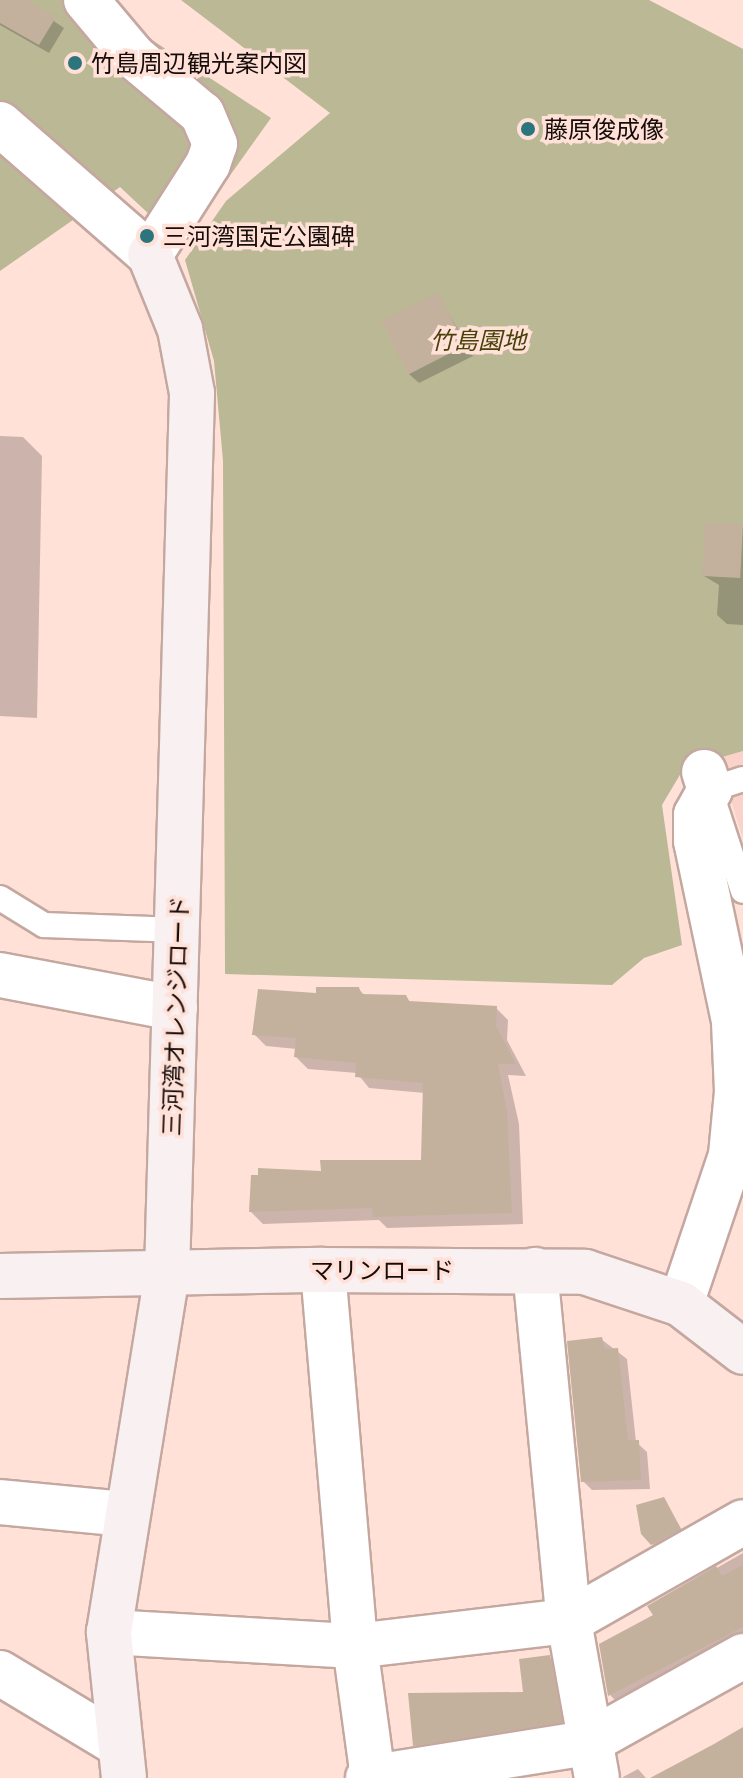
<!DOCTYPE html>
<html>
<head>
<meta charset="utf-8">
<style>
  body { margin:0 }
  #map { position:relative; width:743px; height:1778px; overflow:hidden; background:#ffe1d8; font-family:"Noto Serif","Noto Sans JP",serif }
  div>[style] { position:absolute }
  .built>* { inset:0; background:#f9d3c9 }
  .green>* { inset:0; background:#bbb896 }
  .shadow>* { inset:0; background:#0003 }
  .building>* { inset:0; background:#c3b19d; transform-origin:0 0 }
  .roads { filter:drop-shadow(2px 0 #c4a8a0) drop-shadow(-2px 0 #c4a8a0) drop-shadow(0 2px #c4a8a0) drop-shadow(0 -2px #c4a8a0) }
  .lane>* { height:24px; margin:-12px; padding:0 12px; transform-origin:12px; border-radius:12px; background:#fff }
  .street>* { height:44px; margin:-22px; padding:0 22px; transform-origin:22px; border-radius:22px; background:#fff }
  .secondary>* { height:44px; margin:-22px; padding:0 22px; transform-origin:22px; border-radius:22px; background:#f9f0f2 }
  .dots>* { width:22px; height:22px; translate:-50% -50%; box-sizing:border-box; border:4px solid #ffe1d8; border-radius:50% }
  span { translate:-50% -50%; white-space:nowrap; text-align:center; line-height:1.15; -webkit-text-stroke:7px #ffe1d8; paint-order:stroke }
  .poi-label { font-size:24px; color:#160d0a }
  .left { translate:0 -50%; text-align:left }
  .park-label { font-size:24px; color:#48420a; font-style:italic }
  .street-label { font-size:24px; color:#160d0a }
</style>
</head>
<body>
<div id="map">
  <div class="built">
    <div style="clip-path:polygon(743px 751px,743px 839px,718px 758px)"></div>
  </div>
  <div class="green">
    <div style="clip-path:polygon(0 0,91px 0,271px 118px,181px 244px,120px 187px,0 271px)"></div>
    <div style="clip-path:polygon(181px 0,649px 0,743px 49px,743px 751px,684px 768px,662px 805px,682px 945px,644px 958px,612px 985px,225px 974px,223px 461px,214px 361px,185px 260px,226px 201px,330px 113px)"></div>
  </div>
  <div class="shadow">
    <div style="clip-path:polygon(0 0,23px 0,64px 28px,49px 53px,0 25px)"></div>
    <div style="clip-path:polygon(438px 295px,473px 356px,419px 383px,409px 374px)"></div>
    <div style="clip-path:polygon(0 436px,23px 437px,42px 456px,37px 718px,0 716px)"></div>
    <div style="clip-path:polygon(743px 527px,743px 625px,727px 624px,717px 615px,719px 585px,704px 576px)"></div>
    <div style="clip-path:polygon(359px 989px,365px 996px,406px 997px,411px 1003px,496px 1008px,508px 1020px,507px 1040px,526px 1076px,508px 1075px,519px 1124px,523px 1224px,387px 1228px,379px 1220px,263px 1224px,251px 1212px,323px 1173px,423px 1162px,425px 1093px,369px 1088px,357px 1073px,308px 1069px,296px 1057px,297px 1049px,266px 1046px,254px 1034px,318px 995px)"></div>
    <div style="clip-path:polygon(601px 1339px,627px 1359px,636px 1442px,647px 1452px,650px 1489px,592px 1490px,583px 1481px)"></div>
    <div style="clip-path:polygon(664px 1499px,684px 1534px,657px 1549px,643px 1534px)"></div>
    <div style="clip-path:polygon(743px 1553px,743px 1640px,618px 1703px,610px 1695px,656px 1616px,650px 1606px)"></div>
    <div style="clip-path:polygon(549px 1657px,558px 1667px,570px 1731px,424px 1754px,415px 1745px,526px 1694px)"></div>
    <div style="clip-path:polygon(638px 1769px,646px 1778px,623px 1778px,623px 1777px)"></div>
  </div>
  <div class="building">
    <div style="clip-path:polygon(0 0,27px 0,56px 17px,39px 45px,0 23px)"></div>
    <div style="left:438px;top:292px;width:60px;height:64px;rotate:63deg"></div>
    <div style="left:705px;top:523px;width:38px;height:53px;rotate:3deg"></div>
    <div style="clip-path:polygon(316px 987px,359px 987px,361px 994px,406px 995px,409px 1001px,497px 1006px,496px 1026px,516px 1064px,498px 1064px,507px 1111px,512px 1213px,373px 1217px,372px 1208px,249px 1212px,251px 1175px,258px 1175px,258px 1168px,321px 1171px,320px 1160px,421px 1160px,423px 1083px,355px 1077px,356px 1063px,294px 1057px,296px 1038px,252px 1035px,258px 989px,316px 993px)"></div>
    <div style="clip-path:polygon(602px 1337px,605px 1349px,618px 1348px,628px 1440px,639px 1440px,641px 1480px,581px 1482px,567px 1341px)"></div>
    <div style="clip-path:polygon(664px 1497px,681px 1529px,651px 1545px,641px 1534px,636px 1505px)"></div>
    <div style="clip-path:polygon(743px 1565px,743px 1627px,608px 1696px,599px 1644px,653px 1615px,647px 1606px,716px 1566px,722px 1576px)"></div>
    <div style="clip-path:polygon(550px 1655px,562px 1722px,413px 1746px,408px 1693px,523px 1692px,519px 1659px)"></div>
    <div style="clip-path:polygon(743px 1727px,743px 1778px,650px 1778px,714px 1744px)"></div>
  </div>
  <div class="roads">
    <div class="lane">
      <div style="left:743px;top:779px;width:35px;rotate:162deg"></div>
      <div style="left:710px;top:790px;width:106px;rotate:71.9deg"></div>
      <div style="left:0;top:898px;width:52px;rotate:31.5deg"></div>
      <div style="left:44px;top:925px;width:135px;rotate:2.1deg"></div>
    </div>
    <div class="street">
      <div style="left:0;top:124px;width:199px;rotate:41.1deg"></div>
      <div style="left:150px;top:255px;width:108px;rotate:-57.5deg"></div>
      <div style="left:208px;top:164px;width:21px;rotate:-71deg"></div>
      <div style="left:215px;top:144px;width:33px;rotate:-113deg"></div>
      <div style="left:202px;top:114px;width:90px;rotate:-140deg"></div>
      <div style="left:133px;top:56px;width:73px;rotate:-130deg"></div>
      <div style="left:0;top:975px;width:178px;rotate:10.7deg"></div>
      <div style="left:323px;top:1270px;width:377px;rotate:85.1deg"></div>
      <div style="left:355px;top:1646px;width:133px;rotate:82.2deg"></div>
      <div style="left:535px;top:1270px;width:353px;rotate:84.5deg"></div>
      <div style="left:569px;top:1621px;width:159px;rotate:79.9deg"></div>
      <div style="left:681px;top:1304px;width:157px;rotate:-71.4deg"></div>
      <div style="left:731px;top:1155px;width:64px;rotate:-84.6deg"></div>
      <div style="left:737px;top:1091px;width:70px;rotate:-92.5deg"></div>
      <div style="left:734px;top:1021px;width:184px;rotate:-101.9deg"></div>
      <div style="left:696px;top:841px;width:26px;rotate:-90deg"></div>
      <div style="left:696px;top:815px;width:29px;rotate:-61deg"></div>
      <div style="left:710px;top:790px;width:19px;rotate:-108deg"></div>
      <div style="left:0;top:1502px;width:126px;rotate:5.5deg"></div>
      <div style="left:109px;top:1632px;width:246px;rotate:3.3deg"></div>
      <div style="left:355px;top:1646px;width:215px;rotate:-6.7deg"></div>
      <div style="left:569px;top:1621px;width:200px;rotate:-29.6deg"></div>
      <div style="left:0;top:1673px;width:138px;rotate:31deg"></div>
      <div style="left:368px;top:1778px;width:222px;rotate:-9.1deg"></div>
      <div style="left:587px;top:1743px;width:179px;rotate:-29.1deg"></div>
    </div>
    <div class="secondary">
      <div style="left:0;top:1276px;width:323px;rotate:-1.1deg"></div>
      <div style="left:323px;top:1270px;width:262px;rotate:0.4deg"></div>
      <div style="left:585px;top:1272px;width:101px;rotate:18.4deg"></div>
      <div style="left:681px;top:1304px;width:78px;rotate:37.7deg"></div>
      <div style="left:124px;top:1778px;width:147px;rotate:-95.9deg"></div>
      <div style="left:109px;top:1632px;width:364px;rotate:-80.8deg"></div>
      <div style="left:167px;top:1273px;width:880px;rotate:-88.37deg"></div>
      <div style="left:192px;top:393px;width:65px;rotate:-100.6deg"></div>
      <div style="left:180px;top:329px;width:80px;rotate:-112.1deg"></div>
    </div>
  </div>
  <div class="dots">
    <div style="left:75px;top:63px;background:#2c757c"></div>
    <div style="left:528px;top:129px;background:#2c757c"></div>
    <div style="left:147px;top:236px;background:#2c757c"></div>
  </div>
  <div class="poi-label">
    <span class="left" style="left:91px;top:63px">竹島周辺観光案内図</span>
    <span class="left" style="left:544px;top:129px">藤原俊成像</span>
    <span class="left" style="left:163px;top:236px">三河湾国定公園碑</span>
  </div>
  <div class="park-label">
    <span style="left:478px;top:340px">竹島園地</span>
  </div>
  <div class="street-label">
    <span style="left:175px;top:1016px;rotate:-88deg">三河湾オレンジロード</span>
    <span style="left:382px;top:1270px">マリンロード</span>
  </div>
</div>
</body>
</html>
